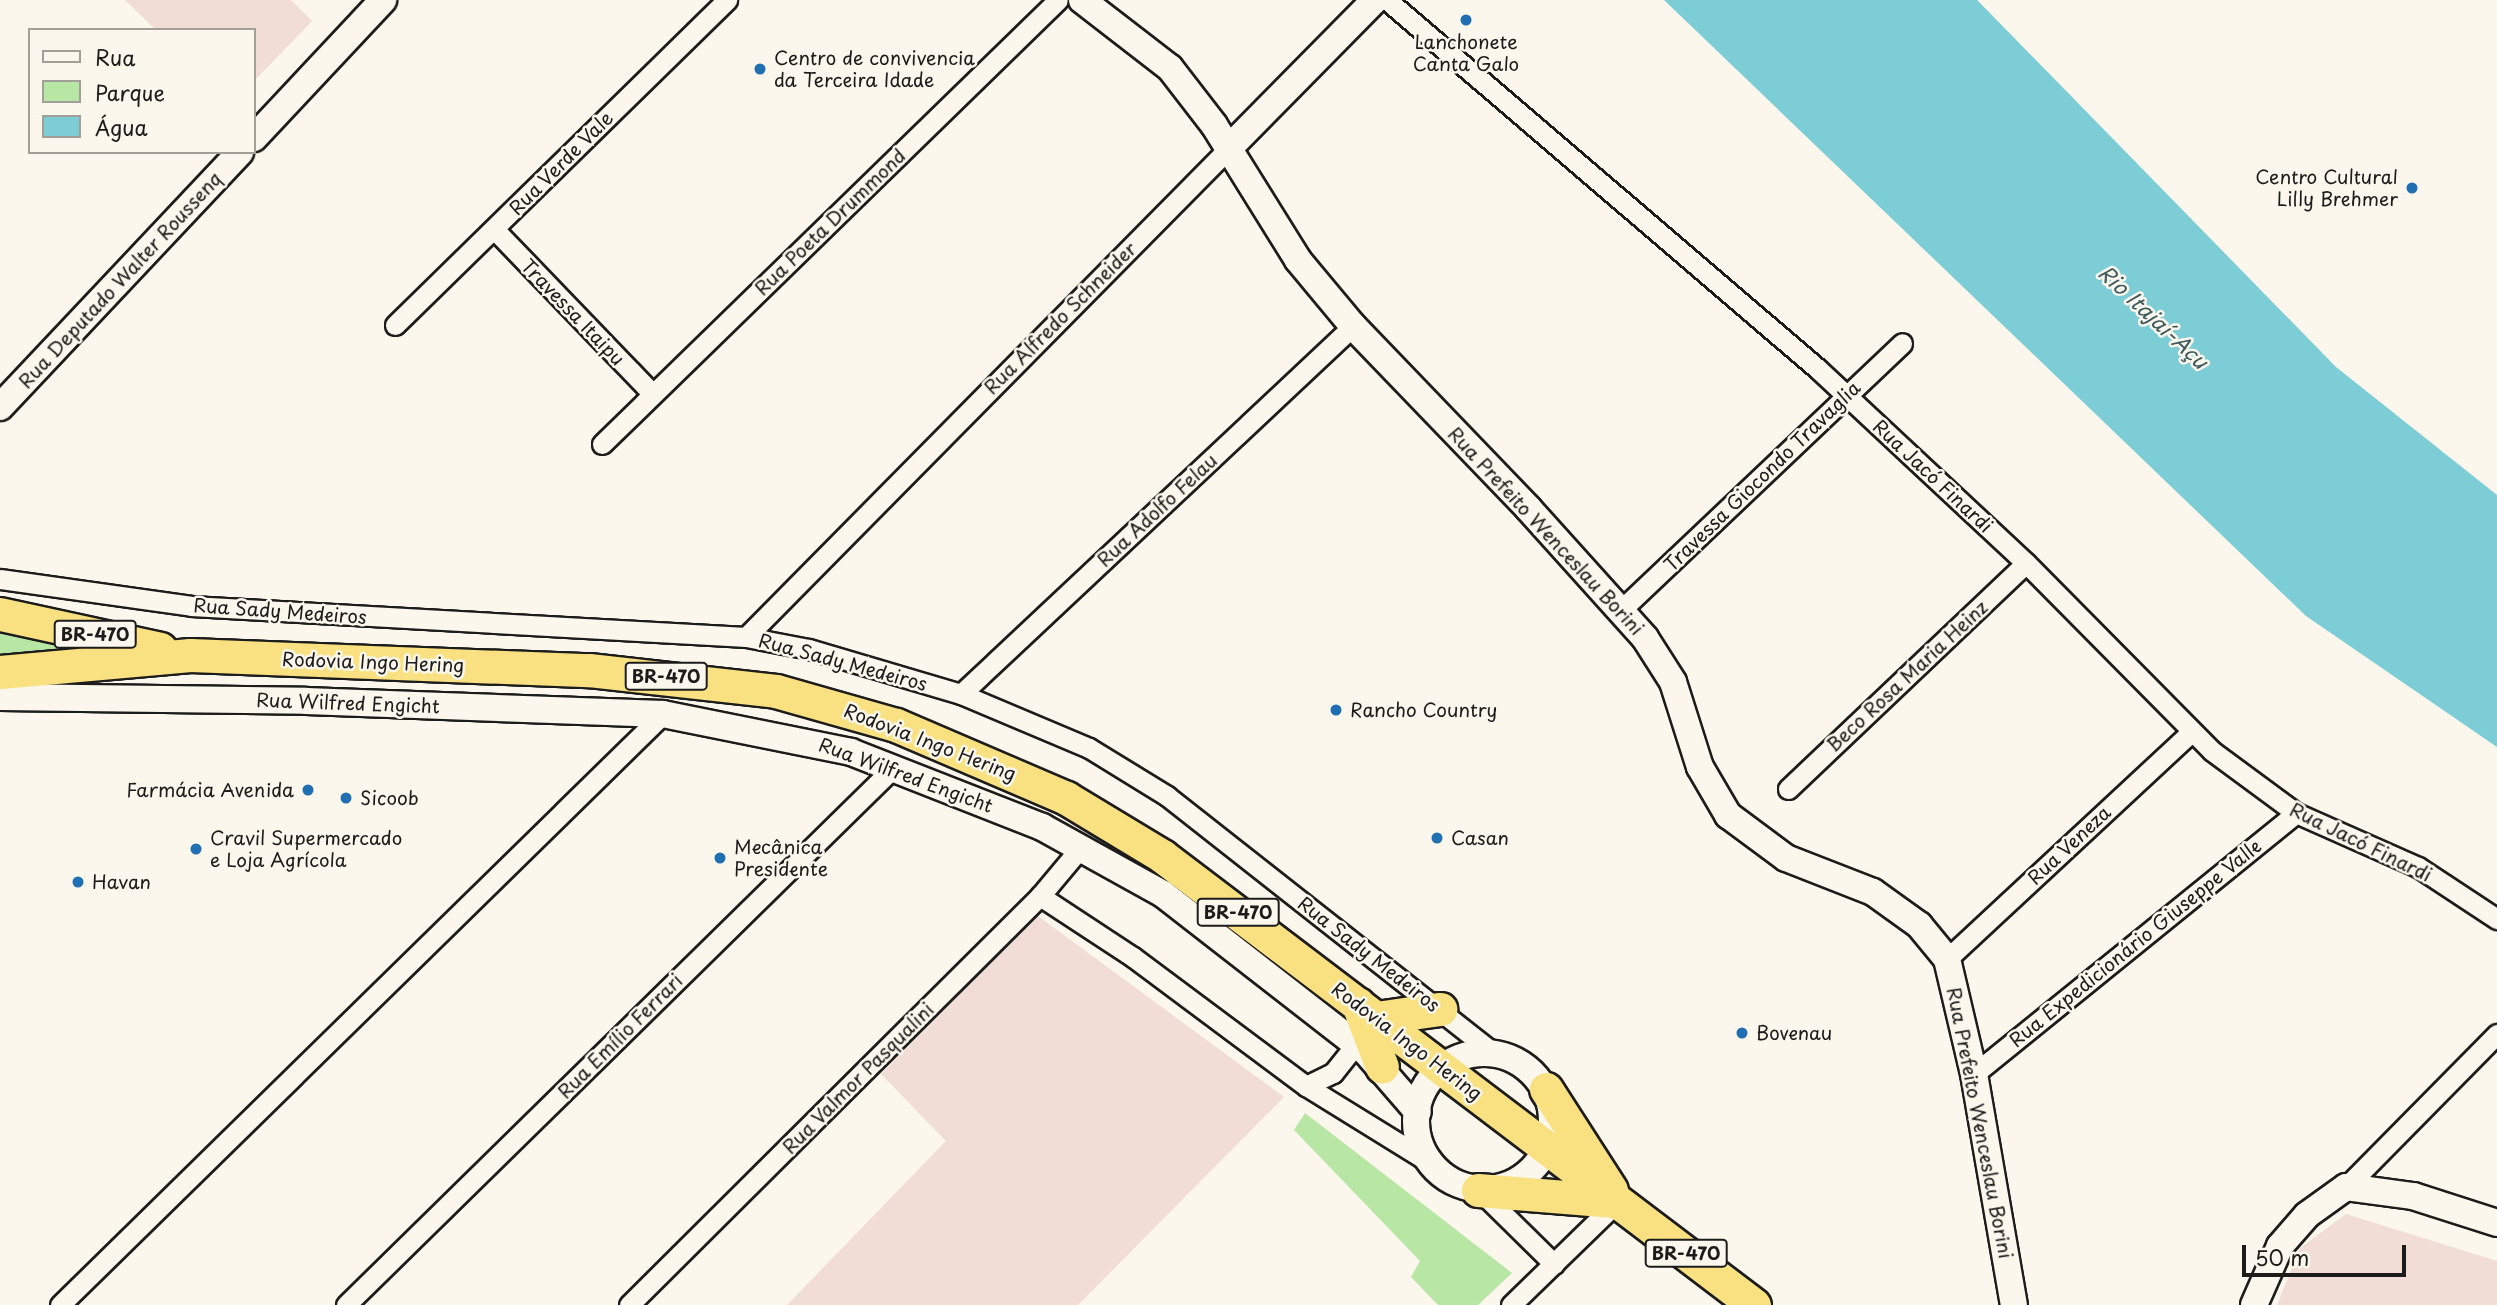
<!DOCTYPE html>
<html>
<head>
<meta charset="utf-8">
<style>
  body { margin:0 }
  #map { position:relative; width:2497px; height:1305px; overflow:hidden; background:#fbf7ec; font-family:"Playpen Sans",sans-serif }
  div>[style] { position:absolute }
  .built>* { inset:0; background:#f1ddd5 }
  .green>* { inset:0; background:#b8e6a5 }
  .water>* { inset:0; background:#7ccdd6 }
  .roads { filter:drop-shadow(2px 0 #1c1c1c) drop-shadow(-2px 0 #1c1c1c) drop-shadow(0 2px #1c1c1c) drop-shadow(0 -2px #1c1c1c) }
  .street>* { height:19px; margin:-9.5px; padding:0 9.5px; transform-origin:9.5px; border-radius:9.5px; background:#fbf7ec }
  .secondary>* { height:26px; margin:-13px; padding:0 13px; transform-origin:13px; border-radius:13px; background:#fbf7ec }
  .secondary>.ring { margin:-13px; padding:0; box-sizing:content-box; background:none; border:26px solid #fbf7ec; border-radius:50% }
  .highway>* { height:33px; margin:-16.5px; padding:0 16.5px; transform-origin:16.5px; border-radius:16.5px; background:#f9e181 }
  .dots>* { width:19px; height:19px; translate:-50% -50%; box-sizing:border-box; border:4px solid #fbf7ec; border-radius:50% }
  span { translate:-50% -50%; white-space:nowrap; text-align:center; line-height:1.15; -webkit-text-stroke:5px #fbf7ec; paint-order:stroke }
  .shield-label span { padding:2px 5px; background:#fbf7ec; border:2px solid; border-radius:5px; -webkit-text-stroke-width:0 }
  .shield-label { font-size:18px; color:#1c1c1c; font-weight:700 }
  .poi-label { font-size:19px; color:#1c1c1c }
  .left { translate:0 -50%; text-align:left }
  .right { translate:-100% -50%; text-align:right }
  .street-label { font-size:19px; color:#1c1c1c }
  .water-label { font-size:21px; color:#3e5a5d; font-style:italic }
  .legend { position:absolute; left:28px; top:28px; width:228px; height:126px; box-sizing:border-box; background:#fbf7ec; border:2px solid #a29f99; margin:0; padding:9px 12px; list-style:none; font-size:21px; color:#1c1c1c }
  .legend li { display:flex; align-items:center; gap:14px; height:35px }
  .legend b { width:35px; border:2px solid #a29f99 }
  .scale { position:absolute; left:2242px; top:1245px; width:164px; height:32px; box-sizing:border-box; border:4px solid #1c1c1c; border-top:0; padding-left:9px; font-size:21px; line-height:24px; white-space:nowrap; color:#1c1c1c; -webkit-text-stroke:5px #fbf7ec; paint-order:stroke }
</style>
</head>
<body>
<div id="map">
  <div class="built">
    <div style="clip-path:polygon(125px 0,291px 0,312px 21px,254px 81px,254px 30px,156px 30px)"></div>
    <div style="clip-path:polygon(1038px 916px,1284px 1097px,1078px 1305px,787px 1305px,946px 1141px,881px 1074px)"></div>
    <div style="clip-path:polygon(2346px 1214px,2497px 1261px,2497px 1305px,2277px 1305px,2300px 1248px)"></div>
  </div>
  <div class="green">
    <div style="clip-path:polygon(0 624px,116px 649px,0 661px)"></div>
    <div style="clip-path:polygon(1305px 1113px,1512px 1273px,1478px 1305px,1438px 1305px,1411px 1277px,1420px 1261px,1294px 1130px)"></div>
  </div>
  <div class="water">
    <div style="clip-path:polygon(1664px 0,1977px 0,1983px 6px,2336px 367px,2497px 495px,2497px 747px,2306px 616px)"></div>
  </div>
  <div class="roads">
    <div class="street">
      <div style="left:1387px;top:0;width:567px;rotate:40.57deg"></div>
      <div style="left:1818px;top:369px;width:284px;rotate:43deg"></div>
      <div style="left:2026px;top:563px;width:264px;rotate:45.3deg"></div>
      <div style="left:2212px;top:751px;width:104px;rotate:36.4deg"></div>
      <div style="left:2296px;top:813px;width:133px;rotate:23.9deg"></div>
      <div style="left:2418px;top:867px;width:95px;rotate:33.4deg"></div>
      <div style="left:494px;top:229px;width:229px;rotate:46.1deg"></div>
      <div style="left:395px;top:325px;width:465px;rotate:-44.4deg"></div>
      <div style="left:602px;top:444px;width:636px;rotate:-44.24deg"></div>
      <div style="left:0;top:579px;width:193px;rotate:8deg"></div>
      <div style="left:191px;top:606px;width:556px;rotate:3.2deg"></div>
      <div style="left:746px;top:637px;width:64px;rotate:10.8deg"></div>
      <div style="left:809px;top:649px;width:159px;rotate:16.5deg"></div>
      <div style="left:961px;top:694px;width:139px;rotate:22.9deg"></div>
      <div style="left:1089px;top:748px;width:92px;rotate:31.6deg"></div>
      <div style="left:1167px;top:796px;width:412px;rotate:38.2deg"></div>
      <div style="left:1622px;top:609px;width:386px;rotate:-43.5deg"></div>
      <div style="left:746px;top:637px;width:687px;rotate:-45.35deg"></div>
      <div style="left:961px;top:694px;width:538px;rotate:-43.19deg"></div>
      <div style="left:1788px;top:789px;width:328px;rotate:-43.5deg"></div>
      <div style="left:1040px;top:896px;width:111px;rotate:33.3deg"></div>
      <div style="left:1133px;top:957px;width:216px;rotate:36.7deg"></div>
      <div style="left:1306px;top:1086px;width:141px;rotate:31.7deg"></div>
      <div style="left:1947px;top:959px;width:333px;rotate:-42.9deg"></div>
      <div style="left:1974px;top:1074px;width:414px;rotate:-39deg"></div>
      <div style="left:1306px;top:1086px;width:30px;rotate:-26deg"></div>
      <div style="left:1333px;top:1073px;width:50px;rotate:-51.5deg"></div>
      <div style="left:2346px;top:1187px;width:215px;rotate:-45.4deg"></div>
      <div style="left:1480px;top:1191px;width:104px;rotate:44.6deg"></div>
      <div style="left:60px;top:1305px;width:844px;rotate:-44.42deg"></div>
      <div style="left:346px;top:1305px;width:768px;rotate:-44.47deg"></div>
      <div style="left:629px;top:1305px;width:580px;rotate:-44.86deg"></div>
      <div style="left:1040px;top:896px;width:65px;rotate:-50deg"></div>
      <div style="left:1511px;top:1305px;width:149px;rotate:-44.2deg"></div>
    </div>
    <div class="secondary">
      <div style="left:1082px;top:0;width:111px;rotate:37.7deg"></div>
      <div style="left:1170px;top:68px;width:72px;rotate:52.3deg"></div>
      <div style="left:1214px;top:125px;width:159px;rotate:58.1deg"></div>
      <div style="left:1298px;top:260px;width:86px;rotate:50.2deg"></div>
      <div style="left:1353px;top:326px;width:252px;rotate:46.1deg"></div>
      <div style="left:1528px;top:508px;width:175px;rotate:48deg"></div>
      <div style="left:1645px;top:638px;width:52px;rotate:57.5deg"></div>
      <div style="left:1673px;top:682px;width:89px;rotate:72.4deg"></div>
      <div style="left:1700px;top:767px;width:56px;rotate:59.7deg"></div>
      <div style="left:1728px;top:815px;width:72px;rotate:36.6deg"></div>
      <div style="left:1786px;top:858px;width:93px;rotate:21.3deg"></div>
      <div style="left:1873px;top:892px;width:57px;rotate:35.7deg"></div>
      <div style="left:1919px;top:925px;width:44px;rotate:50.5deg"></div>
      <div style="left:1947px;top:959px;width:118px;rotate:76.8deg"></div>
      <div style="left:1974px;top:1074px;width:234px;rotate:80.2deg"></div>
      <div style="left:254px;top:138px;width:189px;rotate:-46.9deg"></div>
      <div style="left:1229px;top:148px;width:208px;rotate:-45.4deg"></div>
      <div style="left:0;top:407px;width:350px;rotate:-46.7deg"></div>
      <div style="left:0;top:697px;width:306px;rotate:0.7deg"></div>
      <div style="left:306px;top:701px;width:357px;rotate:2.1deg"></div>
      <div style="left:663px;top:714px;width:192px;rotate:11.4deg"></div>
      <div style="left:851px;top:752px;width:205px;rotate:21.4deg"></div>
      <div style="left:1042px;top:827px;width:138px;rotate:29deg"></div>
      <div style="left:1163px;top:894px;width:257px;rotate:37.9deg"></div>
      <div style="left:1366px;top:1052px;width:79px;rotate:49.1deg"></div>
      <div class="ring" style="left:1416px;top:1053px;width:110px;height:110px"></div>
      <div style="left:2254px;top:1305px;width:64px;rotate:-66.2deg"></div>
      <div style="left:2280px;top:1246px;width:41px;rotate:-48.9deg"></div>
      <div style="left:2307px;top:1215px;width:48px;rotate:-35.7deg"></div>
      <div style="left:2346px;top:1187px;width:68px;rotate:7.7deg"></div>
      <div style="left:2413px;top:1196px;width:88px;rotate:17.8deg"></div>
    </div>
    <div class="highway">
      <div style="left:0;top:614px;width:164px;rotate:12.3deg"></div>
      <div style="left:0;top:672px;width:191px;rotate:-5.1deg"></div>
      <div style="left:190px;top:655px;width:399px;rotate:2.2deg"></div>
      <div style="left:589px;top:670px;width:188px;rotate:6.4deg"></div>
      <div style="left:776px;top:691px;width:125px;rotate:15.8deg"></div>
      <div style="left:896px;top:725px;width:185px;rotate:23.2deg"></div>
      <div style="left:1066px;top:798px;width:112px;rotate:31.1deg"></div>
      <div style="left:1162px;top:856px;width:743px;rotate:37.18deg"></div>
      <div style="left:1358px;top:1004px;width:67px;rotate:69.1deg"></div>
      <div style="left:1376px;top:1018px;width:65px;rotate:-8deg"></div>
      <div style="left:1546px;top:1089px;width:120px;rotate:57.2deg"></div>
      <div style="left:1478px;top:1190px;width:137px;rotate:4.6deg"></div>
    </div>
  </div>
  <div class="dots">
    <div style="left:1466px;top:20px;background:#1f6fb2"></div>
    <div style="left:760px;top:69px;background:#1f6fb2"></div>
    <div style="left:2412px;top:188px;background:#1f6fb2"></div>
    <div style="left:1336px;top:710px;background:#1f6fb2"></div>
    <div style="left:308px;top:790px;background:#1f6fb2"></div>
    <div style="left:346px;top:798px;background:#1f6fb2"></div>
    <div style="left:1437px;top:838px;background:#1f6fb2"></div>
    <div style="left:196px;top:849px;background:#1f6fb2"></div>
    <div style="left:720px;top:858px;background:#1f6fb2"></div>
    <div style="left:78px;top:882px;background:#1f6fb2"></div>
    <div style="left:1742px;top:1033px;background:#1f6fb2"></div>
  </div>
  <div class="shield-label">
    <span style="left:95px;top:634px">BR-470</span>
    <span style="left:666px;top:676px">BR-470</span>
    <span style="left:1238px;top:912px">BR-470</span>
    <span style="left:1686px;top:1253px">BR-470</span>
  </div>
  <div class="poi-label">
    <span style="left:1466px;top:53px">Lanchonete<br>Canta Galo</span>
    <span class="left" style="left:774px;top:69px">Centro de convivencia<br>da Terceira Idade</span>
    <span class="right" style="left:2398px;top:188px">Centro Cultural<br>Lilly Brehmer</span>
    <span class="left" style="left:1350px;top:710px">Rancho Country</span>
    <span class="right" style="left:294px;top:790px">Farmácia Avenida</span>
    <span class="left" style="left:360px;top:798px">Sicoob</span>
    <span class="left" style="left:210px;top:849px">Cravil Supermercado<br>e Loja Agrícola</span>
    <span class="left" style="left:1451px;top:838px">Casan</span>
    <span class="left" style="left:734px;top:858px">Mecânica<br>Presidente</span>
    <span class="left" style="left:92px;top:882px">Havan</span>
    <span class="left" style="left:1756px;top:1033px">Bovenau</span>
  </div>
  <div class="street-label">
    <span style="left:561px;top:163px;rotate:-45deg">Rua Verde Vale</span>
    <span style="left:830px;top:222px;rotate:-44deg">Rua Poeta Drummond</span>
    <span style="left:120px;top:280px;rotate:-47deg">Rua Deputado Walter Roussenq</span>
    <span style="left:573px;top:312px;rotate:46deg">Travessa Itaipu</span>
    <span style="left:1060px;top:318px;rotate:-45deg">Rua Alfredo Schneider</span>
    <span style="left:1762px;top:476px;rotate:-44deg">Travessa Giocondo Travaglia</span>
    <span style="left:1933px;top:476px;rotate:43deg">Rua Jacó Finardi</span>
    <span style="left:1157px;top:510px;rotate:-43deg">Rua Adolfo Felau</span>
    <span style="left:1546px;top:531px;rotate:47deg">Rua Prefeito Wenceslau Borini</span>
    <span style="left:280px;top:611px;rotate:4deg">Rua Sady Medeiros</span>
    <span style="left:373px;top:662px;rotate:2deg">Rodovia Ingo Hering</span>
    <span style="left:843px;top:662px;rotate:15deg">Rua Sady Medeiros</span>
    <span style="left:1907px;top:676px;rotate:-43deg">Beco Rosa Maria Heinz</span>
    <span style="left:348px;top:703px;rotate:2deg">Rua Wilfred Engicht</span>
    <span style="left:930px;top:742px;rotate:21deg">Rodovia Ingo Hering</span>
    <span style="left:906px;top:775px;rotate:20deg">Rua Wilfred Engicht</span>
    <span style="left:2361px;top:842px;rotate:26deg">Rua Jacó Finardi</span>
    <span style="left:2069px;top:845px;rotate:-43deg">Rua Veneza</span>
    <span style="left:2135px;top:943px;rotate:-39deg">Rua Expedicionário Giuseppe Valle</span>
    <span style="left:1369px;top:954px;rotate:38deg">Rua Sady Medeiros</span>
    <span style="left:620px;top:1036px;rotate:-45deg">Rua Emílio Ferrari</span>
    <span style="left:1407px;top:1041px;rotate:37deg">Rodovia Ingo Hering</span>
    <span style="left:858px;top:1078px;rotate:-45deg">Rua Valmor Pasqualini</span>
    <span style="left:1980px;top:1123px;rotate:79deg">Rua Prefeito Wenceslau Borini</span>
  </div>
  <div class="water-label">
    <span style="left:2154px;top:316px;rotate:43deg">Rio Itajaí-Açu</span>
  </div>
  <ul class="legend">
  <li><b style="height:9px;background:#fbf7ec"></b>Rua</li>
  <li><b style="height:19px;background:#b8e6a5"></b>Parque</li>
  <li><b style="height:19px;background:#7ccdd6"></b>Água</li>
  </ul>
  <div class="scale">50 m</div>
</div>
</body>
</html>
